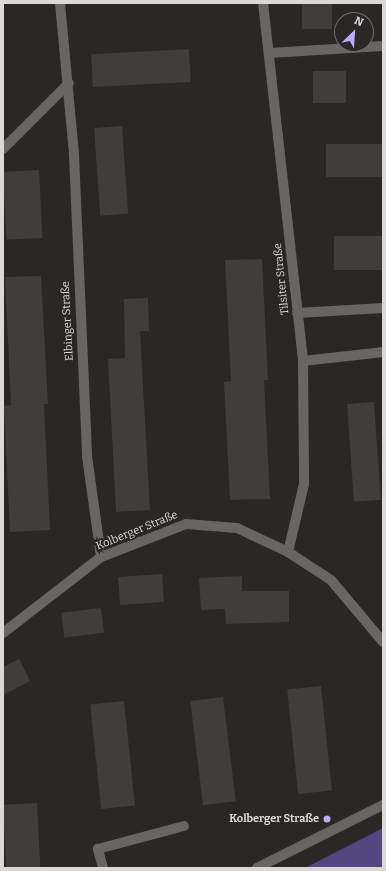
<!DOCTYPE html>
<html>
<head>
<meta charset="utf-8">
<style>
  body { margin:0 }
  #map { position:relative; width:386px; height:871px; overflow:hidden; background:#2a2725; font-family:Bitter,serif }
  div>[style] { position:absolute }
  .green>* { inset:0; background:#54467e }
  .building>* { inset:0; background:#403d3b; transform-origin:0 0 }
  .lane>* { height:10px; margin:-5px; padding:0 5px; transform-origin:5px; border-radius:5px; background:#676664 }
  .street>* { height:10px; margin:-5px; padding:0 5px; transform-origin:5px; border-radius:5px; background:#676664 }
  .dots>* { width:11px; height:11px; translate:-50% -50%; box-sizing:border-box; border:2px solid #2a2725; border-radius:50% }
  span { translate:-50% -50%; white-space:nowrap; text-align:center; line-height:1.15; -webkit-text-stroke:3.5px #2a2725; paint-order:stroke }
  .street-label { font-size:11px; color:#dbd9d8 }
  .poi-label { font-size:11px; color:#dbd9d8; font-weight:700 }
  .right { translate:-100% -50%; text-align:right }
  .frame { position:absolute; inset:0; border:4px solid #dbd9d8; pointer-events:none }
  .north { position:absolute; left:334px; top:12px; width:40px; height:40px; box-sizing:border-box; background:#2a2725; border:1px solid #716e6d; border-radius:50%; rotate:25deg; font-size:11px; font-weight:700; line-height:16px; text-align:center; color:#dbd9d8 }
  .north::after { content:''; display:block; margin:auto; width:14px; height:18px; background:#bbaaf6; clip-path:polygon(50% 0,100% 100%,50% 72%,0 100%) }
</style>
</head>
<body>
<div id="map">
  <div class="green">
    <div style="clip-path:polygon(383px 828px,383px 868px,305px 868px)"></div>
  </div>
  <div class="building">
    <div style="left:302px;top:3px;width:30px;height:26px"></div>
    <div style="left:189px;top:49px;width:33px;height:98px;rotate:87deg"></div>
    <div style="left:346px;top:71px;width:32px;height:33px;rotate:90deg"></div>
    <div style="left:122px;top:126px;width:88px;height:28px;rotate:86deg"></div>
    <div style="left:383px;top:144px;width:33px;height:57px;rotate:90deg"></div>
    <div style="left:39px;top:170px;width:68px;height:36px;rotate:87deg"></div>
    <div style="left:383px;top:236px;width:34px;height:49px;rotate:90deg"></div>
    <div style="clip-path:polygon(262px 259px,268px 380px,264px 380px,270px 499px,230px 500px,224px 382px,231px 381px,225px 260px)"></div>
    <div style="clip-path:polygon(41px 276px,48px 404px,44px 404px,50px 530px,10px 532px,4px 406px,11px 405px,5px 277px)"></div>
    <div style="clip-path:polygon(148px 298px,149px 331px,140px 331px,150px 510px,116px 512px,108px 359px,125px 358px,124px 299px)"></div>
    <div style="left:374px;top:402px;width:98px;height:27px;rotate:86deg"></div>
    <div style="left:162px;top:574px;width:28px;height:44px;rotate:86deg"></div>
    <div style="clip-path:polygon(242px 576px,242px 591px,289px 591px,289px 622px,226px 624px,225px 609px,201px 610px,199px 578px)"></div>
    <div style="left:101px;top:608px;width:25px;height:40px;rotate:83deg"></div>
    <div style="clip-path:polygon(19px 659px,30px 681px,3px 695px,3px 667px)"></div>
    <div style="left:321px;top:686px;width:105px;height:34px;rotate:84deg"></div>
    <div style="left:223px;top:697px;width:105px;height:33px;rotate:83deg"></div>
    <div style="left:124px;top:701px;width:105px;height:34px;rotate:84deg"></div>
    <div style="left:37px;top:803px;width:65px;height:34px;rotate:87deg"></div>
  </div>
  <div class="lane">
    <div style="left:270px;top:53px;width:113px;rotate:-3.5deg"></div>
    <div style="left:297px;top:313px;width:86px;rotate:-3.3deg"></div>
    <div style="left:303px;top:361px;width:81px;rotate:-6.4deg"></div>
    <div style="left:103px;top:868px;width:20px;rotate:-105deg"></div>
    <div style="left:98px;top:849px;width:89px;rotate:-15deg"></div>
  </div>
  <div class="street">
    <div style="left:60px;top:3px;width:153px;rotate:84.7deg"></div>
    <div style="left:74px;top:155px;width:301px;rotate:87.5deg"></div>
    <div style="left:87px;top:456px;width:102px;rotate:82.1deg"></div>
    <div style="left:263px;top:3px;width:360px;rotate:83.6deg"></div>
    <div style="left:303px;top:361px;width:123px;rotate:89.5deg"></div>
    <div style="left:304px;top:484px;width:70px;rotate:103.2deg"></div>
    <div style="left:3px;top:149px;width:93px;rotate:-45deg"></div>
    <div style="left:3px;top:633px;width:124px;rotate:-37.8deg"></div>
    <div style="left:101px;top:557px;width:91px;rotate:-21.2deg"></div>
    <div style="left:186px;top:524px;width:51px;rotate:4.5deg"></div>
    <div style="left:237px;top:528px;width:56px;rotate:25.2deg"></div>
    <div style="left:288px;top:552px;width:51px;rotate:33.1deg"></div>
    <div style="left:331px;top:580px;width:81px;rotate:50deg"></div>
    <div style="left:257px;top:868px;width:141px;rotate:-26.6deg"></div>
  </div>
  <div class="dots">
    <div style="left:327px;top:819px;background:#bbaaf6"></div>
  </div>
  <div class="street-label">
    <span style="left:282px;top:279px;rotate:-96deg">Tilsiter Straße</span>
    <span style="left:68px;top:321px;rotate:-93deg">Elbinger Straße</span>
    <span style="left:137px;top:531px;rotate:-22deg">Kolberger Straße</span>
  </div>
  <div class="poi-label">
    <span class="right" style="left:319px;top:819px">Kolberger Straße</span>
  </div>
  <div class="frame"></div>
  <div class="north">N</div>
</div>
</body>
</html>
